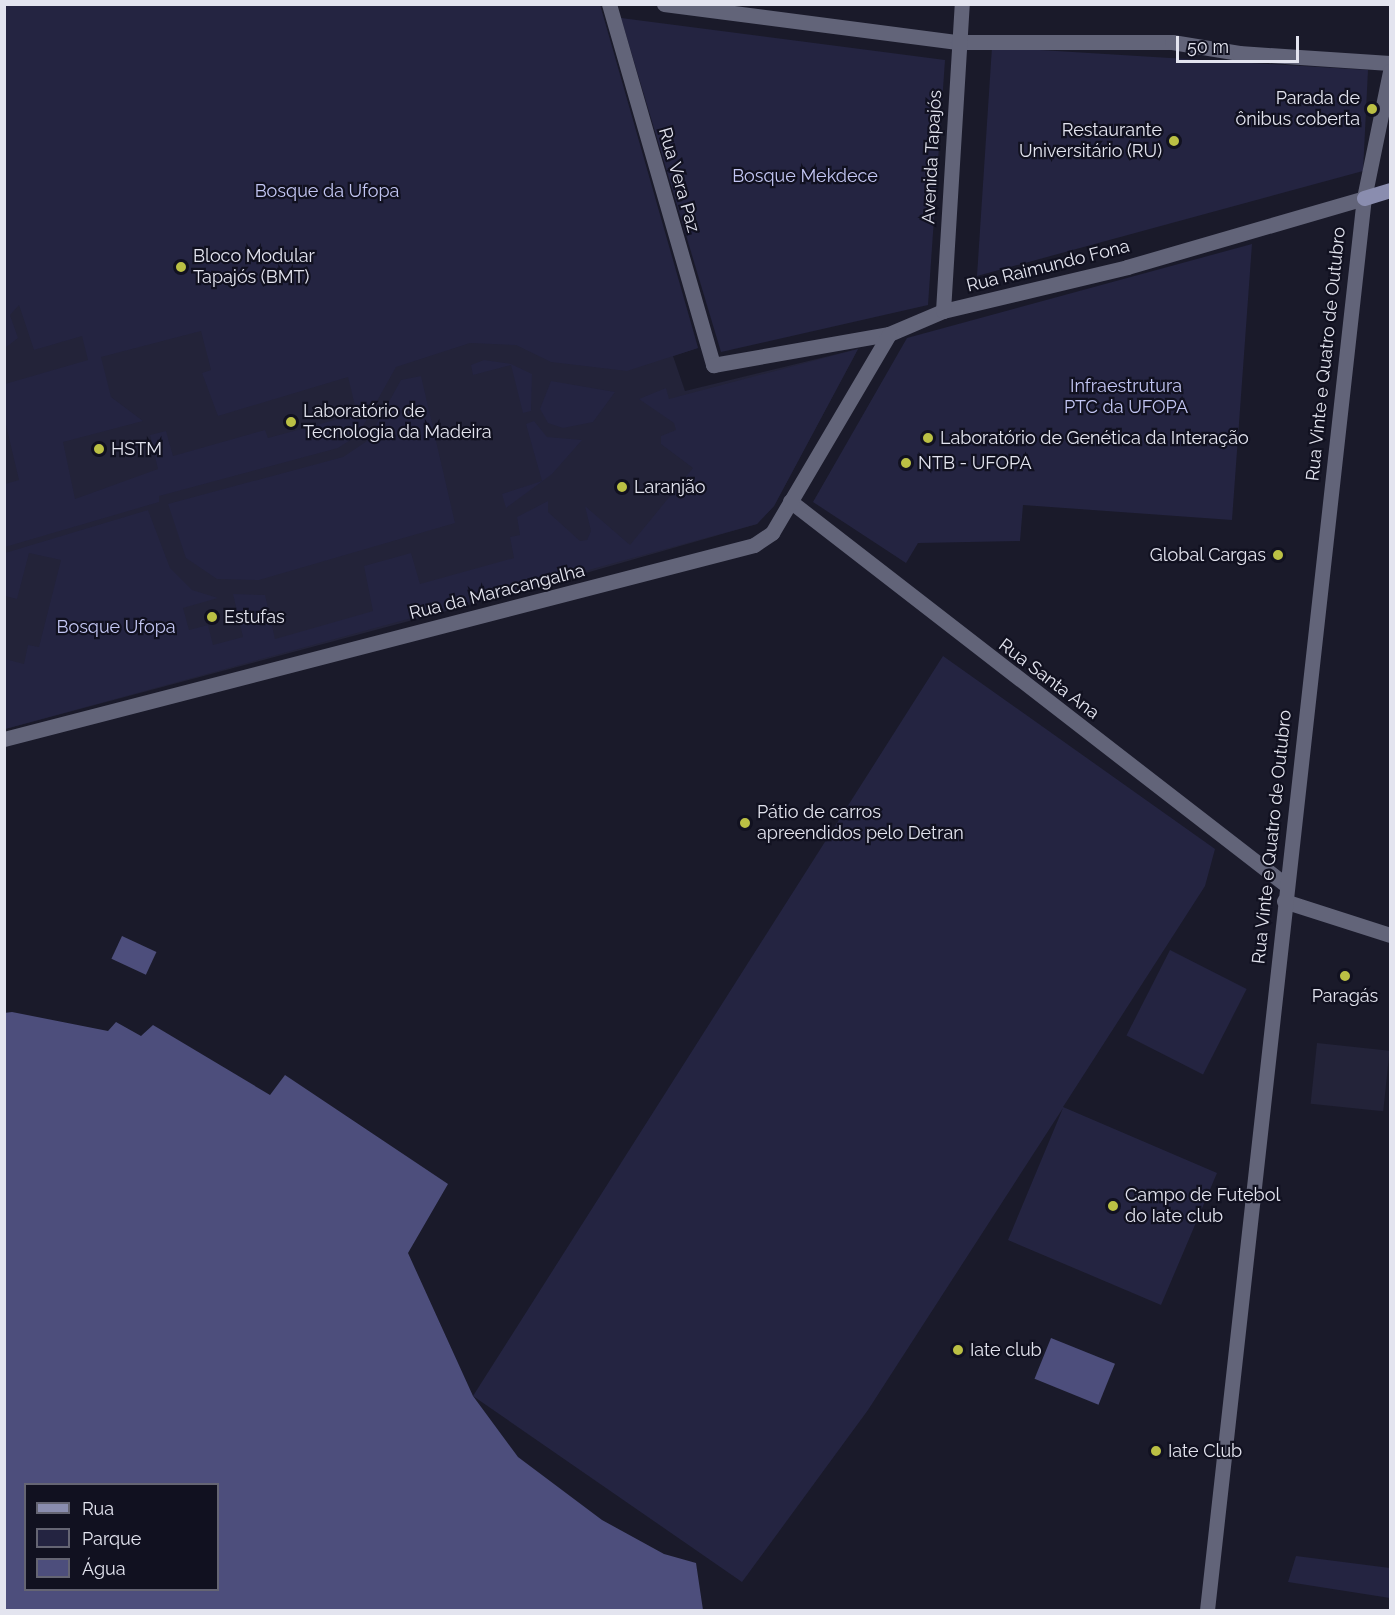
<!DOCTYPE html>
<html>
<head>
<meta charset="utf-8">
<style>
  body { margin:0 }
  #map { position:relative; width:1395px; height:1615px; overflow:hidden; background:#1a1a2a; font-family:Raleway,sans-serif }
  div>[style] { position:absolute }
  .built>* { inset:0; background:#232339; transform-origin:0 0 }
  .green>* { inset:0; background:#242441; transform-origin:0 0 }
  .water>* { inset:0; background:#4d4e7c; transform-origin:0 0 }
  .street>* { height:15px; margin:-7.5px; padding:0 7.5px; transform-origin:7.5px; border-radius:7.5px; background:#626479 }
  .secondary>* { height:15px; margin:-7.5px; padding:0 7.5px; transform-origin:7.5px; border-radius:7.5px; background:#8a8daf }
  .dots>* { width:16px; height:16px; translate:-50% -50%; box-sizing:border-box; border:3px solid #111120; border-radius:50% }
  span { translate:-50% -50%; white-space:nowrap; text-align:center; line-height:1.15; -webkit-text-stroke:4.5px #111120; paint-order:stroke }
  .poi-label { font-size:18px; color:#e3e4ef }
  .right { translate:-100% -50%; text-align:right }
  .left { translate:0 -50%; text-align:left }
  .street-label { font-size:18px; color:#e3e4ef }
  .park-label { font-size:18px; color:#c3c6f3 }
  .frame { position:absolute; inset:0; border:6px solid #e3e4ef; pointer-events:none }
  .legend { position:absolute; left:24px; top:1483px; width:195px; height:108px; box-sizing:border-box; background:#111120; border:2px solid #656573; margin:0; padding:8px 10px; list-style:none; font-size:18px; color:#e3e4ef }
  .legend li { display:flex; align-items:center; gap:12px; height:30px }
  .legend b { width:30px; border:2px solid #656573 }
  .scale { position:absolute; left:1176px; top:36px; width:123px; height:27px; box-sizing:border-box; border:3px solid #e3e4ef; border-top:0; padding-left:8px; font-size:18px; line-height:21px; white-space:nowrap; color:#e3e4ef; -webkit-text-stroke:4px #111120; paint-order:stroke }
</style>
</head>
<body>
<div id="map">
  <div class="built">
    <div style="clip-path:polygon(600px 5px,698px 348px,673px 356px,685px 391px,858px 349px,774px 506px,757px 524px,551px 583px,5px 729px,4px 81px)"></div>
    <div style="left:1317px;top:1043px;width:73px;height:61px;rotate:6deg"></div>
  </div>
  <div class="green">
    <div style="clip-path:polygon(evenodd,4px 5px,600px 5px,698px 348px,627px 371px,551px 362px,516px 345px,470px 343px,396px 367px,358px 435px,338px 448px,159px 496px,159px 502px,5px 547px,5px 484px,19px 480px,5px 421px,5px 384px,88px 360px,82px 336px,34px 350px,19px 305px,10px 315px,18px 338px,5px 348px,4px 5px,201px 331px,211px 370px,202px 373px,218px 416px,348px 377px,357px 414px,268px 438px,265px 430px,173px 456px,166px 431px,150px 435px,158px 469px,75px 499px,63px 442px,143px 421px,111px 397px,101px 357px,201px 331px)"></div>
    <div style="clip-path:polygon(621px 18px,945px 60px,928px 305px,721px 352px)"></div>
    <div style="clip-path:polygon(992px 47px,1368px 70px,1363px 171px,977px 276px)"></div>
    <div style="clip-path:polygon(1252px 244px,1232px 520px,1023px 505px,1020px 541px,918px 543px,906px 563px,813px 502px,907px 338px)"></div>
    <div style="clip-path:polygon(858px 349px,774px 506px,757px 524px,5px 729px,5px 659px,24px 664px,28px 645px,39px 647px,61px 560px,29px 553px,17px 599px,5px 596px,5px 553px,148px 510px,170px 568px,192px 590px,218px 598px,183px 608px,189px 630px,208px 625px,213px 645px,243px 637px,233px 594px,265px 595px,275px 639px,373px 611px,364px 566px,411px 553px,420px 584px,514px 558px,510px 537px,520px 535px,517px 517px,548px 501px,548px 512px,580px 541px,587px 540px,591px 531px,585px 506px,630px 545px,693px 468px,661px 444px,661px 436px,676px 430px,674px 423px,639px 399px,666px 388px,669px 399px)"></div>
    <div style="clip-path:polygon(484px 360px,511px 364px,532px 374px,531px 411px,523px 413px,511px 365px,473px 375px,471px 365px)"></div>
    <div style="clip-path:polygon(421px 376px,455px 523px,259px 580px,217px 579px,186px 558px,168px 504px,343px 457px,367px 441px,401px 380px)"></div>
    <div style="clip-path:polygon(551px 381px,615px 392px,593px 422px,563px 428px,548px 423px,540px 409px)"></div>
    <div style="clip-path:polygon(534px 421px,547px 437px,582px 440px,552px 474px,506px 508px,502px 494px,542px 481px,526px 424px)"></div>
    <div style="clip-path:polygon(943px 656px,1215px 849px,1205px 886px,1063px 1107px,1217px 1173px,1161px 1305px,1008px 1240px,1063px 1108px,868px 1410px,742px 1582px,473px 1396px)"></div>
    <div style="left:1170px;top:950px;width:86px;height:96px;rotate:27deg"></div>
    <div style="clip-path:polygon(1296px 1556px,1390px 1568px,1390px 1598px,1288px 1582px)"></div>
  </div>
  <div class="water">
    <div style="left:122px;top:936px;width:38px;height:25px;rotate:25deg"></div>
    <div style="clip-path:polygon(evenodd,12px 1012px,108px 1031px,116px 1022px,141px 1036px,153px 1025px,270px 1095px,285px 1075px,448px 1184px,408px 1253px,473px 1396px,518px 1457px,602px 1520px,664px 1554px,696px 1563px,703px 1610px,5px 1610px,4px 1013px,12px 1012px,26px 1484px,218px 1484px,218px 1590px,26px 1590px,26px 1484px)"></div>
    <div style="left:1051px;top:1338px;width:69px;height:44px;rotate:22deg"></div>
  </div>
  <div class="street">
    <div style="left:609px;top:4px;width:376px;rotate:73.9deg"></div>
    <div style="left:713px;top:365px;width:179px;rotate:-10deg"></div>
    <div style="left:889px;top:334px;width:59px;rotate:-23.1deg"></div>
    <div style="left:943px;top:311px;width:189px;rotate:-13.4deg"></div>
    <div style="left:1127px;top:267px;width:247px;rotate:-16.2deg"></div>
    <div style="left:664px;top:4px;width:296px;rotate:7.4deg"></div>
    <div style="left:958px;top:42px;width:214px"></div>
    <div style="left:1172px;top:42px;width:68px;rotate:9.3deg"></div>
    <div style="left:1239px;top:53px;width:151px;rotate:3.8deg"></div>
    <div style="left:943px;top:311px;width:308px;rotate:-86.5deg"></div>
    <div style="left:790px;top:501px;width:627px;rotate:37.75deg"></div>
    <div style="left:4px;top:739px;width:775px;rotate:-14.5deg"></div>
    <div style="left:754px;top:545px;width:22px;rotate:-34deg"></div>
    <div style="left:772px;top:533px;width:231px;rotate:-59.5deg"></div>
    <div style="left:1284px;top:901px;width:111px;rotate:17.8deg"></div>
    <div style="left:1207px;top:1610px;width:1421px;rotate:-83.66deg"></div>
    <div style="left:1364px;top:198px;width:130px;rotate:-78.4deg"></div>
  </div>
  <div class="secondary">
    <div style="left:1364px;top:198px;width:27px;rotate:-17deg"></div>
  </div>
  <div class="dots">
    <div style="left:1372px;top:109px;background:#bbc044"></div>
    <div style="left:1174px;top:141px;background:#bbc044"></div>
    <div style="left:181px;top:267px;background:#bbc044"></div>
    <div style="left:291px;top:422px;background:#bbc044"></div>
    <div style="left:928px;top:438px;background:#bbc044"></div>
    <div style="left:99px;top:449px;background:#bbc044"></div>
    <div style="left:906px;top:463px;background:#bbc044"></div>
    <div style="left:622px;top:487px;background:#bbc044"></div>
    <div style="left:1278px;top:555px;background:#bbc044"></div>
    <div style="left:212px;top:617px;background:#bbc044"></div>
    <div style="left:745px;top:823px;background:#bbc044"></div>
    <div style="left:1345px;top:976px;background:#bbc044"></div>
    <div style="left:1113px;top:1206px;background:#bbc044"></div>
    <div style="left:958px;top:1350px;background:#bbc044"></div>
    <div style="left:1156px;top:1451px;background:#bbc044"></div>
  </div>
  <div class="poi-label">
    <span class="right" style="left:1360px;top:109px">Parada de<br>ônibus coberta</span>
    <span class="right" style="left:1162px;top:141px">Restaurante<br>Universitário (RU)</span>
    <span class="left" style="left:193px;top:267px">Bloco Modular<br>Tapajós (BMT)</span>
    <span class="left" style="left:303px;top:422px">Laboratório de<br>Tecnologia da Madeira</span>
    <span class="left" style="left:940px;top:438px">Laboratório de Genética da Interação</span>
    <span class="left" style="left:111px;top:449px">HSTM</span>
    <span class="left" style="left:918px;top:463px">NTB - UFOPA</span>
    <span class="left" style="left:634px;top:487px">Laranjão</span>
    <span class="right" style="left:1266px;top:555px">Global Cargas</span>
    <span class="left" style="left:224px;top:617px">Estufas</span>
    <span class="left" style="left:757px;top:823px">Pátio de carros<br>apreendidos pelo Detran</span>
    <span style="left:1345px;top:996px">Paragás</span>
    <span class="left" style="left:1125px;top:1206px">Campo de Futebol<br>do Iate club</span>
    <span class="left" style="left:970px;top:1350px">Iate club</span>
    <span class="left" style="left:1168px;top:1451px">Iate Club</span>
  </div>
  <div class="street-label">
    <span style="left:932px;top:157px;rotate:-87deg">Avenida Tapajós</span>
    <span style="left:679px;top:180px;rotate:74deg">Rua Vera Paz</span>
    <span style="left:1048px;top:266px;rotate:-14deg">Rua Raimundo Fona</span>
    <span style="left:1326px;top:354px;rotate:-84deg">Rua Vinte e Quatro de Outubro</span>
    <span style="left:497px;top:592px;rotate:-14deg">Rua da Maracangalha</span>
    <span style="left:1049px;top:679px;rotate:37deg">Rua Santa Ana</span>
    <span style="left:1272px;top:837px;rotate:-84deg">Rua Vinte e Quatro de Outubro</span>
  </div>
  <div class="park-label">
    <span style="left:805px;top:176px">Bosque Mekdece</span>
    <span style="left:327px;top:191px">Bosque da Ufopa</span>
    <span style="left:1126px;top:397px">Infraestrutura<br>PTC da UFOPA</span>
    <span style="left:116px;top:627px">Bosque Ufopa</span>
  </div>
  <div class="frame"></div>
  <ul class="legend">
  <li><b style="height:8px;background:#8a8daf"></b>Rua</li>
  <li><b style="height:16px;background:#242441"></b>Parque</li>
  <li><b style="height:16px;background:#4d4e7c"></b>Água</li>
  </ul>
  <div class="scale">50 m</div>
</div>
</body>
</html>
